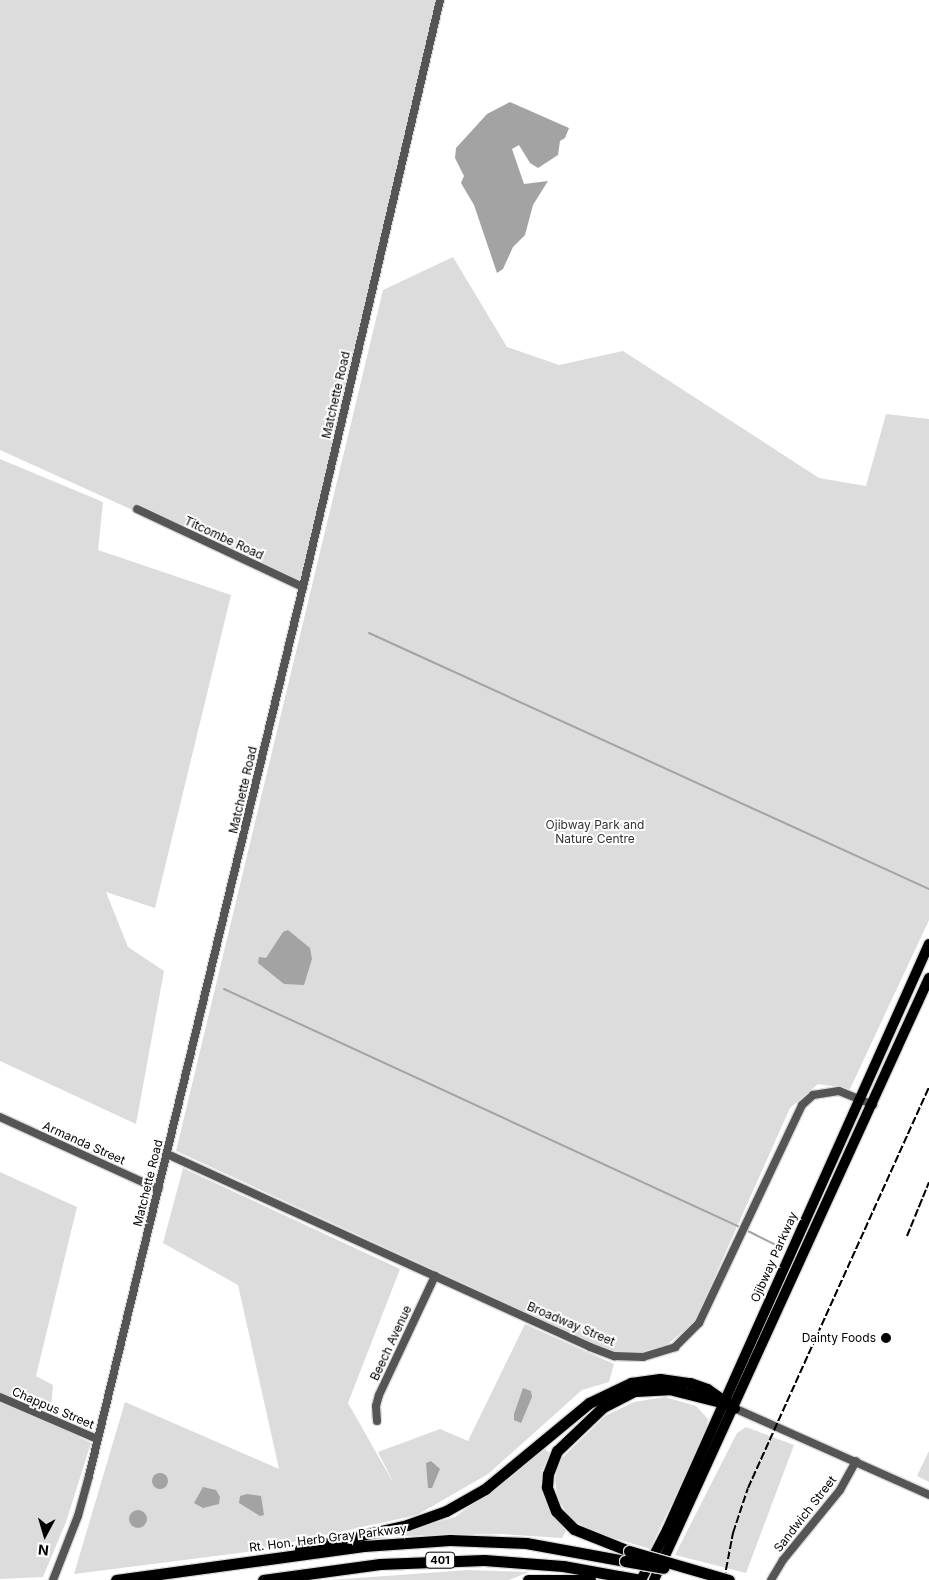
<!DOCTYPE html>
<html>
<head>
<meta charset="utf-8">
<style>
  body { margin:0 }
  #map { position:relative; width:929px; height:1580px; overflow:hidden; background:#fff; font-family:Inter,sans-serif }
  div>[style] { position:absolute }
  .green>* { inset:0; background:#dcdcdc }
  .water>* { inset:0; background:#a3a3a3 }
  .round { border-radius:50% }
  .stream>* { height:2px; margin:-1px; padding:0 1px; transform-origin:1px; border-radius:1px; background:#a3a3a3 }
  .roads { filter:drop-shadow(1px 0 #dbdbdb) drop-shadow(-1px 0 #dbdbdb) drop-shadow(0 1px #dbdbdb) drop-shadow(0 -1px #dbdbdb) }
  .minor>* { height:8px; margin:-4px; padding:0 4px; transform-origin:4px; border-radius:4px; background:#555 }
  .major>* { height:10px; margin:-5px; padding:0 5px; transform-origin:5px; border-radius:5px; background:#000 }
  .highway>* { height:11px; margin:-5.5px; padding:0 5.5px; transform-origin:5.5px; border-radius:5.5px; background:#000 }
  .rail>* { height:2px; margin-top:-1px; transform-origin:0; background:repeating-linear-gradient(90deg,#000 0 8px,transparent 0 10.5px) }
  .bridges { filter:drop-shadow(1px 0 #dbdbdb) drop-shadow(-1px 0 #dbdbdb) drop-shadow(0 1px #dbdbdb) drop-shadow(0 -1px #dbdbdb) }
  .highway-bridge>* { height:11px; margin:-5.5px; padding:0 5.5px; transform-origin:5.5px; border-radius:5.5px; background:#000 }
  .dots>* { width:14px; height:14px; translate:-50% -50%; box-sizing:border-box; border:2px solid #fff; border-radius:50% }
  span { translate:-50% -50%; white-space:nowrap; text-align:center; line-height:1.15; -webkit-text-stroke:4px #fff; paint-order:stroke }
  .shield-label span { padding:1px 4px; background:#fff; border:1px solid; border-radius:4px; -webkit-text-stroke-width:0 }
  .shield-label { font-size:11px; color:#000; font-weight:700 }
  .street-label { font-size:12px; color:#000 }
  .park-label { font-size:12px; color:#333 }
  .poi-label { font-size:12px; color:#000 }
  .right { translate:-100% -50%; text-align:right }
  .north { position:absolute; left:20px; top:1510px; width:50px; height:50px; -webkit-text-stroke:4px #fff; paint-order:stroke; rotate:186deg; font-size:14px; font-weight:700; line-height:20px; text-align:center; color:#000 }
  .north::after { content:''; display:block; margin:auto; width:18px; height:22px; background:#000; clip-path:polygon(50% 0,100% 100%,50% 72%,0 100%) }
</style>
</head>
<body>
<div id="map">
  <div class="green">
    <div style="clip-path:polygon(0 0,437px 0,303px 587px,0 450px)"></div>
    <div style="clip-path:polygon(453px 257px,507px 347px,559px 365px,623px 351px,819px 478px,866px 486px,886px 414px,929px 419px,929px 920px,850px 1089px,818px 1084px,790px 1108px,695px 1321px,660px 1351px,619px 1355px,176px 1151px,383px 290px)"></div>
    <div style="clip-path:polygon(0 459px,103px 502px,98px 550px,231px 595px,155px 908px,106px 892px,128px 947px,164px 971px,136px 1124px,0 1061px)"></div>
    <div style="clip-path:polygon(183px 1168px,400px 1269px,348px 1403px,394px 1484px,378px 1452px,440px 1429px,468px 1441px,525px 1324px,614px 1364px,609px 1382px,582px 1390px,488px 1474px,417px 1515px,247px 1552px,74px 1574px,125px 1402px,279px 1469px,238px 1285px,163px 1243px)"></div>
    <div style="clip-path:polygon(0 1172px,77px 1207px,36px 1376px,53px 1385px,50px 1423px,91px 1443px,66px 1522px,43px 1577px,0 1579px)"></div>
    <div style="clip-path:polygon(665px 1397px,696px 1406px,708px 1419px,706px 1432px,650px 1549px,591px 1531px,569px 1517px,557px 1497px,555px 1478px,560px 1460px,605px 1416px,634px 1402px)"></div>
    <div style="clip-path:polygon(746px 1427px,794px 1445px,746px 1573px,675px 1555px,737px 1433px)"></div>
    <div style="clip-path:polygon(545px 1449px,550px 1453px,542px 1471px,544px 1494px,552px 1515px,566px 1531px,562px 1538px,502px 1534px,402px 1536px,401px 1532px,455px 1517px)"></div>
    <div style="clip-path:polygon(929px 1451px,929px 1482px,917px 1476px)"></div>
    <div style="clip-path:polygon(468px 1570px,529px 1572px,509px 1580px,329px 1580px)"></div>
  </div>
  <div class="water">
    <div style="clip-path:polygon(510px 102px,569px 128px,565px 138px,560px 141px,558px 155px,538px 168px,530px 163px,519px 145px,512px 149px,524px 184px,548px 181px,533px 205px,525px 235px,513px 247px,503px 269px,497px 273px,474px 205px,461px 183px,464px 176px,455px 158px,456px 148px,487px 114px)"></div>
    <div style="clip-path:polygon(288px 930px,310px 948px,312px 959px,304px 985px,284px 984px,258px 963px,259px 957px,266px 958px,283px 932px)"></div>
    <div style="clip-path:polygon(523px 1388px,531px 1391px,532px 1397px,521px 1423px,514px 1420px,514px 1414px)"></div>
    <div style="clip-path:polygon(431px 1461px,440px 1469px,432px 1488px,428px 1488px,426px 1463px)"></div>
    <div class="round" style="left:152px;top:1473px;width:16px;height:16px"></div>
    <div style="clip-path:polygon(203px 1487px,216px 1490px,220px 1497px,219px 1504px,203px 1508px,194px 1503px)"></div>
    <div style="clip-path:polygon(247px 1494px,261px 1496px,264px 1515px,260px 1516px,239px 1503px,240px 1496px)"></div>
    <div class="round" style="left:129px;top:1510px;width:18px;height:18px"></div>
  </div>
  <div class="stream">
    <div style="left:369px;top:633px;width:616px;rotate:24.57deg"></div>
    <div style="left:224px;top:989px;width:570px;rotate:24.77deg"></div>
    <div style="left:746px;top:1230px;width:40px;rotate:26.6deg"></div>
  </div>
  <div class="roads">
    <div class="minor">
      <div style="left:137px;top:509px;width:183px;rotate:25.2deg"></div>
      <div style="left:0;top:1117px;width:174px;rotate:24.5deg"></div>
      <div style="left:167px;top:1154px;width:465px;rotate:24.5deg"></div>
      <div style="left:590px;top:1347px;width:26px;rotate:21deg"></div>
      <div style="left:614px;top:1356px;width:29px;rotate:2deg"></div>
      <div style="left:643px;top:1357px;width:34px;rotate:-17deg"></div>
      <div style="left:675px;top:1347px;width:34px;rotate:-45deg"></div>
      <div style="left:699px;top:1323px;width:241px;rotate:-64.7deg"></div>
      <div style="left:802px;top:1105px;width:15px;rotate:-42deg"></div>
      <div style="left:813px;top:1095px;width:26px;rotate:-9deg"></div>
      <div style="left:839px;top:1091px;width:37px;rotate:22deg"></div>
      <div style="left:0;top:1397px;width:106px;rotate:23.4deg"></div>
      <div style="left:734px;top:1408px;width:214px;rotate:24deg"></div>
      <div style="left:377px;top:1421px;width:15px;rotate:-94deg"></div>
      <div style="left:376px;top:1406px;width:11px;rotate:-75deg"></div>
      <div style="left:379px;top:1395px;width:132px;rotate:-64.8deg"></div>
      <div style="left:53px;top:1580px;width:69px;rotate:-68.7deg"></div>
      <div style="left:78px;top:1516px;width:41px;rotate:-74.6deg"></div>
      <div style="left:89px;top:1476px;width:914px;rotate:-76.47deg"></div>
      <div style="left:303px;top:587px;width:603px;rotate:-76.86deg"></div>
      <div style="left:771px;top:1580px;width:23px;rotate:-59deg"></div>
      <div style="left:783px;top:1560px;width:90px;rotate:-50.8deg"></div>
      <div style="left:840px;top:1490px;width:33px;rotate:-61deg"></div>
    </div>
    <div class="major">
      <div style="left:641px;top:1580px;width:56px;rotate:-62.5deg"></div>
      <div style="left:667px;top:1530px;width:642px;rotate:-65.91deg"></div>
      <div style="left:654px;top:1580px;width:662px;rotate:-65.45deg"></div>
    </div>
    <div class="highway">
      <div style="left:300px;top:1549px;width:110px;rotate:-12.6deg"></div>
      <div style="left:407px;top:1525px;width:41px;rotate:-19.7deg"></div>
      <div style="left:446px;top:1511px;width:45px;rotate:-29.4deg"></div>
      <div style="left:485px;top:1489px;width:135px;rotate:-39.6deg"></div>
      <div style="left:589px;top:1403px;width:47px;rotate:-25.5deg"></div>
      <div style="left:631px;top:1383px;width:29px;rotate:-8deg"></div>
      <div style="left:660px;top:1379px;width:30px;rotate:8deg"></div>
      <div style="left:690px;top:1383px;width:18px;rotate:19deg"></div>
      <div style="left:707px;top:1389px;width:33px;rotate:35deg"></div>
      <div style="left:629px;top:1551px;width:59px;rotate:-158.2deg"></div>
      <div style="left:574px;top:1529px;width:25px;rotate:-135deg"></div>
      <div style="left:556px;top:1511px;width:26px;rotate:-111deg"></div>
      <div style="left:547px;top:1487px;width:13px;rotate:-86deg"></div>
      <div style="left:548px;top:1474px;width:25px;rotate:-69deg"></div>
      <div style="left:557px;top:1451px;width:64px;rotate:-43.7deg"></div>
      <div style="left:603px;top:1407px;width:36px;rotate:-27deg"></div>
      <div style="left:635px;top:1391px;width:34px;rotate:-3deg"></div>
      <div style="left:669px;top:1389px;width:54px;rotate:14deg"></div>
      <div style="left:116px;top:1580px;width:250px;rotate:-7.8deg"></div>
      <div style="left:364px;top:1546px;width:86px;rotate:-4deg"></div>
      <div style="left:450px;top:1540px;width:76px;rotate:2.3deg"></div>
      <div style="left:526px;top:1543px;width:101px;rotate:10.3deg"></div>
      <div style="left:263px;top:1580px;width:118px;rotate:-7.8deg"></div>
      <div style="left:380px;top:1564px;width:104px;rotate:-2.2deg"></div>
      <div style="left:484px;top:1560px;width:79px;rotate:4.3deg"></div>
      <div style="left:563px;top:1566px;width:79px;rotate:10.2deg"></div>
      <div style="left:528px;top:1580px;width:62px"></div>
    </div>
  </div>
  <div class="rail">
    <div style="left:907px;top:1236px;width:58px;rotate:-67.8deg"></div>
    <div style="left:724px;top:1580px;width:48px;rotate:-79.2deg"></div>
    <div style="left:733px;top:1533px;width:47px;rotate:-71.6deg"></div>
    <div style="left:748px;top:1488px;width:440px;rotate:-65.7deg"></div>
  </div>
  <div class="bridges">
    <div class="highway-bridge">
      <div style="left:629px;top:1551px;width:104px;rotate:16.2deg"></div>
      <div style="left:625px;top:1561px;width:39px;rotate:10deg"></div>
    </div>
  </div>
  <div class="dots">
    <div style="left:886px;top:1338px;background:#000"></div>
  </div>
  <div class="shield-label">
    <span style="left:440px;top:1560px">401</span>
  </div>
  <div class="street-label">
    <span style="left:336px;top:395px;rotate:-77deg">Matchette Road</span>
    <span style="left:224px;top:538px;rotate:25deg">Titcombe Road</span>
    <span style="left:243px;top:790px;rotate:-77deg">Matchette Road</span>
    <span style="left:84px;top:1143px;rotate:24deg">Armanda Street</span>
    <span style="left:148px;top:1183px;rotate:-76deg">Matchette Road</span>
    <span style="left:774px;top:1257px;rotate:-66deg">Ojibway Parkway</span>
    <span style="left:571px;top:1324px;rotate:23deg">Broadway Street</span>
    <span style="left:391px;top:1343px;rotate:-65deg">Beech Avenue</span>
    <span style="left:53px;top:1408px;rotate:23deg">Chappus Street</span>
    <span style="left:805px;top:1514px;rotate:-52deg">Sandwich Street</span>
    <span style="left:328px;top:1538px;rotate:-7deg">Rt. Hon. Herb Gray Parkway</span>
  </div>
  <div class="park-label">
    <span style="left:595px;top:832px">Ojibway Park and<br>Nature Centre</span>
  </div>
  <div class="poi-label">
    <span class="right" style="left:876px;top:1338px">Dainty Foods</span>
  </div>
  <div class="north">N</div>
</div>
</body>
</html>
